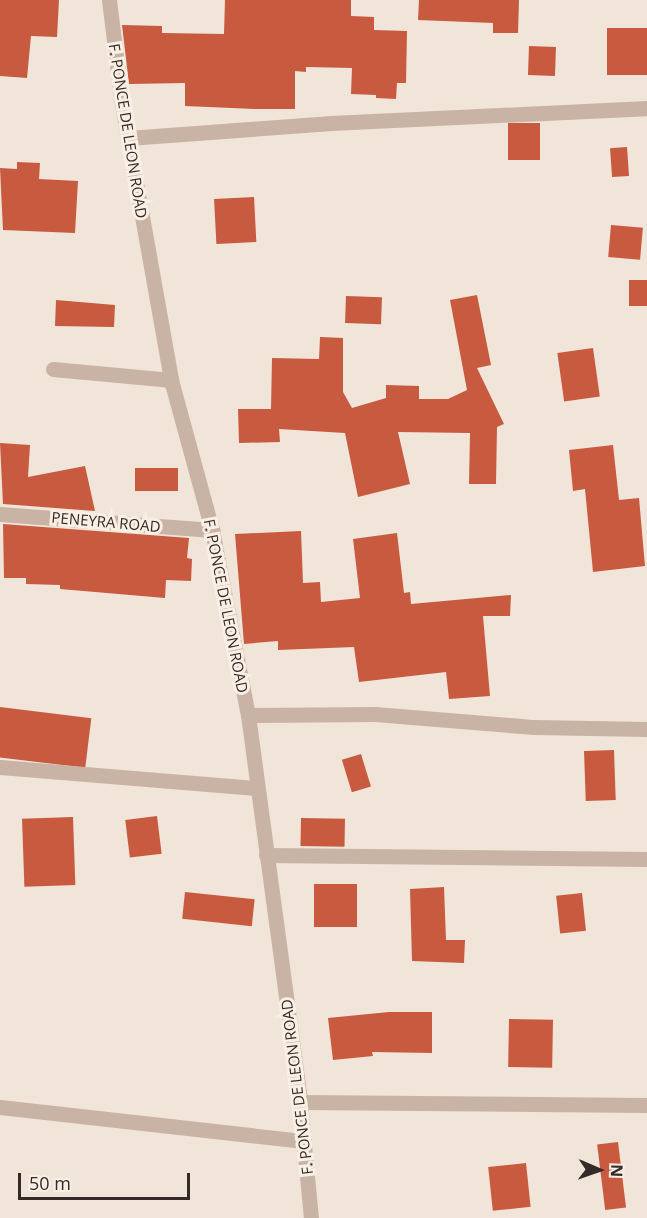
<!DOCTYPE html>
<html>
<head>
<meta charset="utf-8">
<style>
  body { margin:0 }
  #map { position:relative; width:647px; height:1218px; overflow:hidden; background:#f1e4d9; font-family:"Open Sans",sans-serif }
  div>[style] { position:absolute }
  .building>* { inset:0; background:#c85a40; transform-origin:0 0 }
  .minor>* { height:15px; margin:-7.5px; padding:0 7.5px; transform-origin:7.5px; border-radius:7.5px; background:#c9b3a4 }
  span { translate:-50% -50%; white-space:nowrap; text-align:center; line-height:1.15; -webkit-text-stroke:6px #f9efe5; paint-order:stroke }
  .street-label { font-size:15px; color:#352a26 }
  .north { position:absolute; left:569px; top:1140px; width:60px; height:60px; -webkit-text-stroke:4px #f9efe5; paint-order:stroke; rotate:92deg; font-size:16px; font-weight:700; line-height:24px; text-align:center; color:#352a26 }
  .north::after { content:''; display:block; margin:auto; width:21px; height:27px; background:#352a26; clip-path:polygon(50% 0,100% 100%,50% 72%,0 100%) }
  .scale { position:absolute; left:18px; top:1173px; width:172px; height:27px; box-sizing:border-box; border:3px solid #352a26; border-top:0; padding-left:8px; font-size:18px; line-height:21px; white-space:nowrap; color:#352a26; -webkit-text-stroke:4px #f9efe5; paint-order:stroke }
</style>
</head>
<body>
<div id="map">
  <div class="building">
    <div style="clip-path:polygon(0 0,59px 0,57px 37px,31px 36px,27px 78px,0 76px)"></div>
    <div style="clip-path:polygon(225px 0,351px 0,351px 16px,374px 17px,374px 30px,407px 31px,406px 83px,397px 83px,396px 99px,376px 98px,376px 95px,351px 94px,352px 68px,306px 67px,306px 72px,295px 71px,295px 109px,255px 109px,185px 106px,185px 83px,129px 84px,122px 25px,162px 26px,162px 33px,224px 34px)"></div>
    <div style="clip-path:polygon(419px 0,519px 0,518px 33px,493px 33px,493px 23px,418px 20px)"></div>
    <div style="left:647px;top:28px;width:47px;height:40px;rotate:90deg"></div>
    <div style="left:529px;top:46px;width:27px;height:29px;rotate:2deg"></div>
    <div style="left:540px;top:123px;width:37px;height:32px;rotate:90deg"></div>
    <div style="left:627px;top:147px;width:29px;height:17px;rotate:86deg"></div>
    <div style="clip-path:polygon(17px 162px,40px 163px,39px 179px,78px 181px,75px 233px,3px 230px,0 168px,17px 169px)"></div>
    <div style="left:254px;top:197px;width:45px;height:40px;rotate:87deg"></div>
    <div style="left:611px;top:225px;width:32px;height:32px;rotate:5deg"></div>
    <div style="left:629px;top:280px;width:18px;height:26px"></div>
    <div style="clip-path:polygon(477px 295px,491px 365px,477px 368px,504px 424px,497px 427px,496px 484px,469px 484px,470px 433px,398px 432px,410px 484px,358px 497px,345px 433px,279px 429px,280px 442px,239px 443px,238px 409px,271px 409px,272px 358px,319px 359px,320px 337px,343px 338px,343px 392px,352px 408px,386px 398px,386px 385px,419px 386px,419px 399px,448px 399px,467px 390px,450px 300px)"></div>
    <div style="left:346px;top:296px;width:36px;height:27px;rotate:2deg"></div>
    <div style="clip-path:polygon(56px 300px,115px 305px,114px 327px,55px 326px)"></div>
    <div style="left:593px;top:348px;width:49px;height:36px;rotate:82deg"></div>
    <div style="clip-path:polygon(0 443px,30px 445px,28px 477px,85px 466px,95px 511px,3px 504px)"></div>
    <div style="clip-path:polygon(613px 445px,619px 500px,639px 498px,645px 566px,593px 572px,585px 489px,573px 491px,569px 450px)"></div>
    <div style="left:135px;top:468px;width:43px;height:23px"></div>
    <div style="clip-path:polygon(3px 524px,189px 538px,187px 558px,192px 559px,191px 581px,166px 580px,165px 598px,60px 589px,60px 585px,26px 584px,26px 578px,4px 578px)"></div>
    <div style="clip-path:polygon(301px 531px,303px 583px,320px 582px,321px 602px,360px 598px,353px 539px,397px 533px,404px 593px,410px 592px,411px 604px,511px 595px,510px 616px,483px 616px,490px 696px,449px 699px,446px 672px,359px 682px,354px 647px,278px 650px,278px 641px,244px 644px,235px 534px)"></div>
    <div style="left:0;top:707px;width:92px;height:50px;rotate:7deg"></div>
    <div style="left:614px;top:750px;width:50px;height:30px;rotate:88deg"></div>
    <div style="left:361px;top:754px;width:34px;height:20px;rotate:73deg"></div>
    <div style="left:157px;top:816px;width:38px;height:32px;rotate:83deg"></div>
    <div style="left:73px;top:817px;width:68px;height:51px;rotate:88deg"></div>
    <div style="left:301px;top:818px;width:44px;height:28px;rotate:1deg"></div>
    <div style="left:314px;top:884px;width:43px;height:43px"></div>
    <div style="clip-path:polygon(444px 887px,446px 940px,465px 940px,464px 963px,412px 961px,410px 889px)"></div>
    <div style="left:185px;top:892px;width:70px;height:27px;rotate:6deg"></div>
    <div style="left:582px;top:893px;width:38px;height:26px;rotate:84deg"></div>
    <div style="clip-path:polygon(389px 1012px,432px 1012px,432px 1053px,372px 1052px,373px 1056px,333px 1060px,328px 1018px)"></div>
    <div style="left:509px;top:1019px;width:44px;height:48px;rotate:1deg"></div>
    <div style="left:618px;top:1142px;width:66px;height:21px;rotate:83deg"></div>
    <div style="left:526px;top:1163px;width:44px;height:38px;rotate:84deg"></div>
  </div>
  <div class="minor">
    <div style="left:109px;top:0;width:105px;rotate:82.9deg"></div>
    <div style="left:122px;top:104px;width:280px;rotate:79.9deg"></div>
    <div style="left:171px;top:380px;width:156px;rotate:74.7deg"></div>
    <div style="left:212px;top:530px;width:188px;rotate:79deg"></div>
    <div style="left:248px;top:715px;width:390px;rotate:82.3deg"></div>
    <div style="left:300px;top:1102px;width:117px;rotate:84.6deg"></div>
    <div style="left:128px;top:138px;width:204px;rotate:-4.2deg"></div>
    <div style="left:331px;top:123px;width:316px;rotate:-2.7deg"></div>
    <div style="left:53px;top:369px;width:119px;rotate:5.3deg"></div>
    <div style="left:0;top:514px;width:213px;rotate:4.3deg"></div>
    <div style="left:248px;top:715px;width:127px;rotate:-0.5deg"></div>
    <div style="left:375px;top:714px;width:160px;rotate:4.7deg"></div>
    <div style="left:534px;top:727px;width:113px;rotate:1deg"></div>
    <div style="left:0;top:767px;width:257px;rotate:4.7deg"></div>
    <div style="left:266px;top:855px;width:381px;rotate:0.6deg"></div>
    <div style="left:300px;top:1102px;width:347px;rotate:0.5deg"></div>
    <div style="left:0;top:1107px;width:306px;rotate:6.4deg"></div>
  </div>
  <div class="street-label">
    <span style="left:128px;top:131px;rotate:81deg">F. PONCE DE LEON ROAD</span>
    <span style="left:106px;top:522px;rotate:5deg">PENEYRA ROAD</span>
    <span style="left:226px;top:606px;rotate:79deg">F. PONCE DE LEON ROAD</span>
    <span style="left:297px;top:1087px;rotate:-97deg">F. PONCE DE LEON ROAD</span>
  </div>
  <div class="north">N</div>
  <div class="scale">50 m</div>
</div>
</body>
</html>
